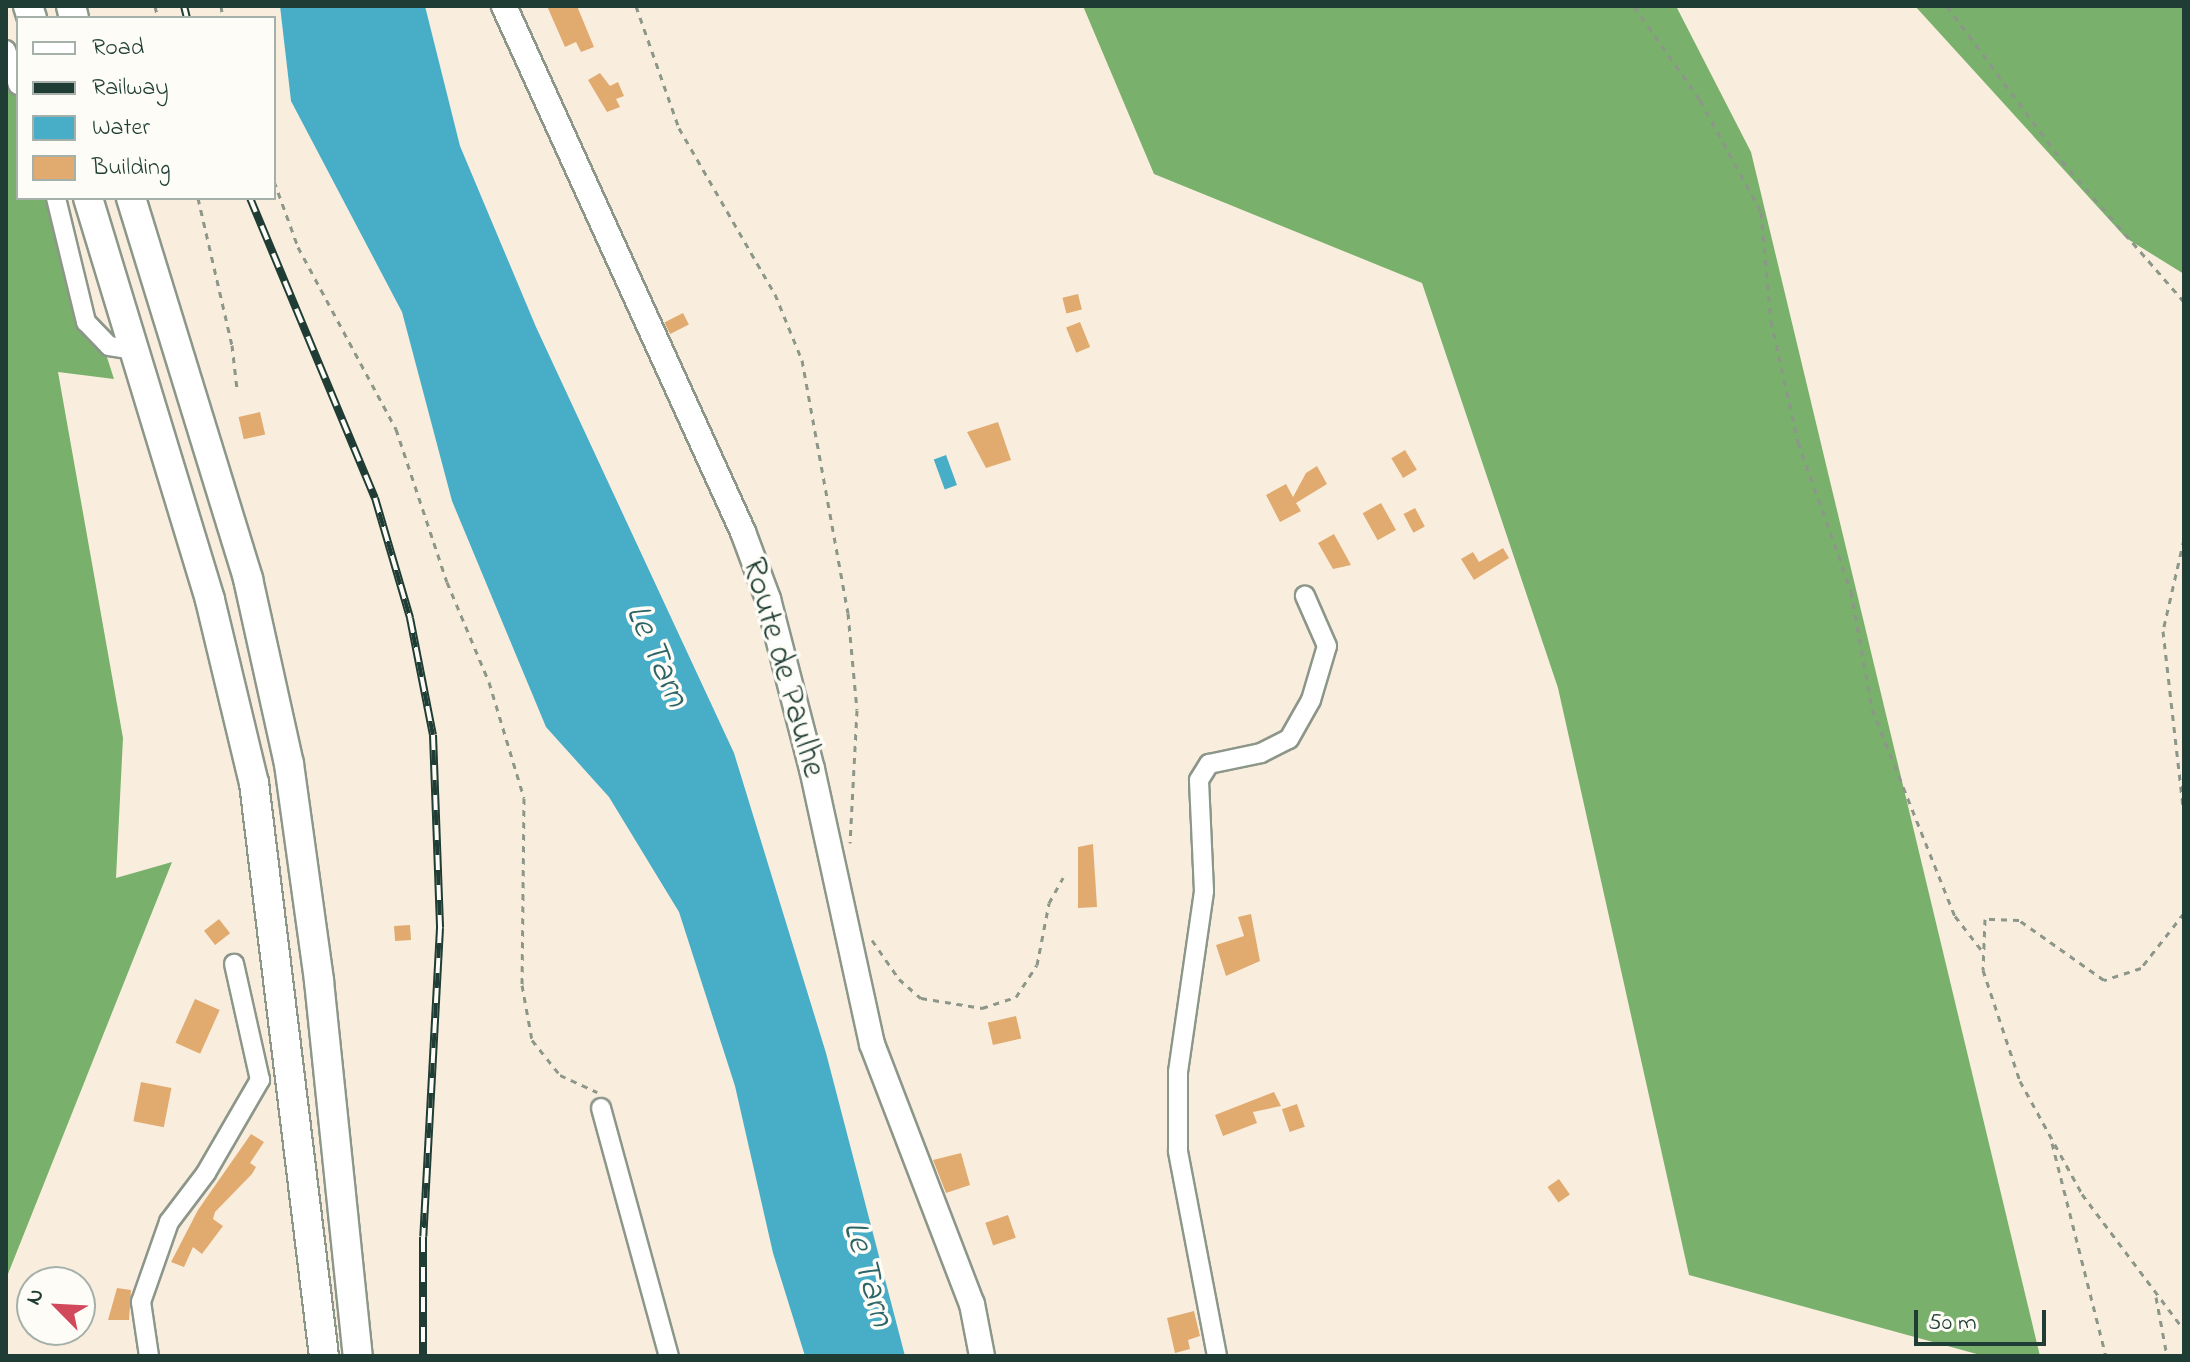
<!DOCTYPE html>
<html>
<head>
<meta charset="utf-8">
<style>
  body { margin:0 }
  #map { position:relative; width:2190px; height:1362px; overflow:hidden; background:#f9eede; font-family:"Indie Flower",sans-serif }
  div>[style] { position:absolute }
  .forest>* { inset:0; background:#79b06c }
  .water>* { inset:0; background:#48adc7; transform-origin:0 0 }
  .building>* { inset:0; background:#e1ab70; transform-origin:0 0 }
  .path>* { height:3px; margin-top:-1.5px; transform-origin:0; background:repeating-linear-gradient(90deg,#8c9689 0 6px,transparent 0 12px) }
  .roads { filter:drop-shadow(2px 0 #8c9689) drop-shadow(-2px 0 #8c9689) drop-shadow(0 2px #8c9689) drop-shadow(0 -2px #8c9689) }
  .street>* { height:18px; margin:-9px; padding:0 9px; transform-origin:9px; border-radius:9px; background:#fff }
  .secondary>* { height:24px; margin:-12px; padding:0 12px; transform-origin:12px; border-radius:12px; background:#fff }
  .primary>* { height:28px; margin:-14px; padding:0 14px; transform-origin:14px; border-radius:14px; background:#fff }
  .rail>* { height:8px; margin-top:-4px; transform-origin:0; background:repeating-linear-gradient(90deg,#fdfcf7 0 15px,#1f3d34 0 30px); box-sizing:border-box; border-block:2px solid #1f3d34 }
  span { translate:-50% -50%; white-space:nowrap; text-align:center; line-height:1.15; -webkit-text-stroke:7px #fdfcf7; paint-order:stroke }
  .street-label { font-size:34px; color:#1f3d34 }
  .water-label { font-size:36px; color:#2d6467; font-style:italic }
  .frame { position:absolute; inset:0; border:8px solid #1f3d34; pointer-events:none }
  .legend { position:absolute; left:16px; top:16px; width:260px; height:184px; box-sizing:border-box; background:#fdfcf7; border:2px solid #a4b0a9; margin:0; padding:10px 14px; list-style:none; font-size:24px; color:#1f3d34 }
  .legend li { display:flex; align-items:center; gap:16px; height:40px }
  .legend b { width:40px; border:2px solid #a4b0a9 }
  .north { position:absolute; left:16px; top:1266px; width:80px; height:80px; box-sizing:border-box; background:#fdfcf7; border:2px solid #a4b0a9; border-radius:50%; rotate:294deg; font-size:22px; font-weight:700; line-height:32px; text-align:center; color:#1f3d34 }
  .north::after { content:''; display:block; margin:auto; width:28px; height:36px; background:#d1495b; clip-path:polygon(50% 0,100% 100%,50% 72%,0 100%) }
  .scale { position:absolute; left:1914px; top:1310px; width:132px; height:36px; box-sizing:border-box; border:4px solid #1f3d34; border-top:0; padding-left:10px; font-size:24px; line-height:28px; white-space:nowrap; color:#1f3d34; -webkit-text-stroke:6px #fdfcf7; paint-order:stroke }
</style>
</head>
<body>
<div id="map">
  <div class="forest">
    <div style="clip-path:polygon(1083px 6px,1676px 6px,1751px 152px,2040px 1356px,1984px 1356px,1689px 1275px,1558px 688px,1422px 283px,1154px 174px)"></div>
    <div style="clip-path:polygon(1915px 6px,2184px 6px,2184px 274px,2126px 238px)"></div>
    <div style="clip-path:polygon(6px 40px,18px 78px,18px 198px,56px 198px,114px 379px,58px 372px,123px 738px,116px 878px,172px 862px,6px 1279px)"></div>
  </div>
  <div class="water">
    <div style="clip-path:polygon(280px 6px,425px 6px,460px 146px,536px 327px,734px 753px,826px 1053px,905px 1356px,805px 1356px,773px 1253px,735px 1086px,679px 912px,609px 797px,546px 727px,452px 501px,402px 312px,291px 101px)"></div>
    <div style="left:946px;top:455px;width:32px;height:13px;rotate:70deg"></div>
  </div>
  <div class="building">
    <div style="clip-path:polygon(547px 6px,577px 6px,594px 47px,581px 52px,576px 42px,565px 47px)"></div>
    <div style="clip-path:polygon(600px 73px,610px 86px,618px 82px,624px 96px,616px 99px,620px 107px,607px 112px,588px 80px)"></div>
    <div style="left:1078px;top:294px;width:16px;height:16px;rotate:76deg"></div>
    <div style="left:683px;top:313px;width:13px;height:21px;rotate:63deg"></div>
    <div style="left:1080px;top:322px;width:27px;height:15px;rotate:68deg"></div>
    <div style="left:260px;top:412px;width:23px;height:22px;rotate:77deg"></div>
    <div style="clip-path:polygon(998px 422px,1011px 460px,986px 468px,967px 432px)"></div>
    <div style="left:1405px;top:450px;width:23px;height:16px;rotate:59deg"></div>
    <div style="clip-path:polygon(1317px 466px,1327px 484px,1296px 503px,1301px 511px,1280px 522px,1266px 495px,1286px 484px,1293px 497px,1306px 473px)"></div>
    <div style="left:1381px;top:503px;width:31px;height:21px;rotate:61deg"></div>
    <div style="left:1415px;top:508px;width:21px;height:13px;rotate:62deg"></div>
    <div style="clip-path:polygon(1334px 534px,1351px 565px,1333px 569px,1318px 543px)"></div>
    <div style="clip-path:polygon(1503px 548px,1509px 558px,1474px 580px,1461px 559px,1473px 552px,1479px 562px)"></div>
    <div style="clip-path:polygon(1093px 844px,1097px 907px,1078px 908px,1078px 847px)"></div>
    <div style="clip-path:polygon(1251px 914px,1260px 961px,1226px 976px,1216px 945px,1244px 936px,1238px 917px)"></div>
    <div style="left:219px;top:919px;width:18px;height:19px;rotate:52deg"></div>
    <div style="left:410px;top:925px;width:15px;height:16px;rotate:86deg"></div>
    <div style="left:195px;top:999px;width:27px;height:48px;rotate:24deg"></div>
    <div style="left:1016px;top:1016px;width:23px;height:29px;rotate:77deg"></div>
    <div style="left:141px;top:1082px;width:31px;height:40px;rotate:11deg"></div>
    <div style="clip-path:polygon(1274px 1092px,1281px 1106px,1253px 1112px,1257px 1123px,1223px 1136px,1215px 1115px)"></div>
    <div style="left:1297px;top:1104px;width:24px;height:16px;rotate:71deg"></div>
    <div style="clip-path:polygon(251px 1134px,264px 1142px,250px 1163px,256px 1167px,252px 1174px,215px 1212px,213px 1219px,223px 1226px,202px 1254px,193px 1247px,184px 1267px,171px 1262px,198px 1210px)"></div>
    <div style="clip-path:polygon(961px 1153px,970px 1185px,946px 1193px,933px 1160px)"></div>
    <div style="left:1559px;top:1179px;width:19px;height:14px;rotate:55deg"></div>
    <div style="left:1008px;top:1215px;width:24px;height:24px;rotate:71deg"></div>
    <div style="clip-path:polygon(117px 1288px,131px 1290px,129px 1320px,108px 1320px)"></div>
    <div style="clip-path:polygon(1194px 1311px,1200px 1336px,1188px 1340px,1190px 1349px,1175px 1353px,1167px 1318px)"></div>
  </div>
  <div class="path">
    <div style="left:155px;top:6px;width:12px;rotate:76deg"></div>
    <div style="left:221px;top:6px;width:12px;rotate:81deg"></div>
    <div style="left:636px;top:6px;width:129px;rotate:70.6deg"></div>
    <div style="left:679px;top:128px;width:192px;rotate:60deg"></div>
    <div style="left:775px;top:294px;width:71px;rotate:67.8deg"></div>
    <div style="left:802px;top:360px;width:257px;rotate:79.7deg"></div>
    <div style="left:848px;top:613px;width:97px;rotate:84.7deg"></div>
    <div style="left:857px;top:710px;width:133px;rotate:93deg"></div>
    <div style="left:1634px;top:6px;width:115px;rotate:54.9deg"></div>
    <div style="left:1700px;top:100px;width:128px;rotate:61.4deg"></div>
    <div style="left:1761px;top:212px;width:109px;rotate:84.8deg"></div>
    <div style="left:1771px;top:321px;width:124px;rotate:77.4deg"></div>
    <div style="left:1798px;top:442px;width:158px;rotate:70.4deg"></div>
    <div style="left:1851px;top:591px;width:120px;rotate:79.9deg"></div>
    <div style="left:1872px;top:709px;width:223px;rotate:68.2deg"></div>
    <div style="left:1955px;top:916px;width:46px;rotate:52.1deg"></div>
    <div style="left:1947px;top:6px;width:193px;rotate:53.4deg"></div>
    <div style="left:2062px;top:161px;width:186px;rotate:49.1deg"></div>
    <div style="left:274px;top:181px;width:70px;rotate:70deg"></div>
    <div style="left:298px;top:247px;width:207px;rotate:61.7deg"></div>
    <div style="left:396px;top:429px;width:161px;rotate:71.6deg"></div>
    <div style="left:447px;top:582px;width:108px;rotate:67.2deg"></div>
    <div style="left:489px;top:682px;width:121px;rotate:73.2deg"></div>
    <div style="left:524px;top:798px;width:187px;rotate:90.6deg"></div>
    <div style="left:522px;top:985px;width:56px;rotate:79.7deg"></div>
    <div style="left:532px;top:1040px;width:45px;rotate:51.3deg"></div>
    <div style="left:560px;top:1075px;width:41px;rotate:24.7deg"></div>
    <div style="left:198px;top:198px;width:151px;rotate:77deg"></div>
    <div style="left:232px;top:345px;width:44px;rotate:83.5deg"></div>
    <div style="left:2184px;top:539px;width:94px;rotate:102.9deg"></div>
    <div style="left:2163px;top:631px;width:184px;rotate:83.5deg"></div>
    <div style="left:2184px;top:913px;width:70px;rotate:128deg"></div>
    <div style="left:2141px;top:968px;width:39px;rotate:162deg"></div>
    <div style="left:2104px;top:980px;width:104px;rotate:-144.8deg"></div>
    <div style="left:2019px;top:920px;width:34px;rotate:-178deg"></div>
    <div style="left:1985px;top:919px;width:51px;rotate:92.2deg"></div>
    <div style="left:1983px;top:970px;width:117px;rotate:71.6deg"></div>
    <div style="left:2020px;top:1081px;width:129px;rotate:61.2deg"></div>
    <div style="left:2082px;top:1194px;width:170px;rotate:53.1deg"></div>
    <div style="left:872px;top:940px;width:47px;rotate:55.3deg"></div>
    <div style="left:899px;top:979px;width:29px;rotate:41deg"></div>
    <div style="left:921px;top:998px;width:62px;rotate:9.3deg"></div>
    <div style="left:982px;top:1008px;width:36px;rotate:-18deg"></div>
    <div style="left:1016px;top:997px;width:38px;rotate:-57deg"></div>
    <div style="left:1037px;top:965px;width:63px;rotate:-79deg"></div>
    <div style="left:1049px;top:903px;width:29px;rotate:-61deg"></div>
    <div style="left:2052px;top:1143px;width:220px;rotate:75.8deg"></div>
    <div style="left:2156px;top:1297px;width:60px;rotate:79.4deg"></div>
  </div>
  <div class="roads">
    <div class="street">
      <div style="left:6px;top:50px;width:37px;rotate:71deg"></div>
      <div style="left:56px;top:198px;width:128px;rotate:76.4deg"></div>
      <div style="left:86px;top:322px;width:33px;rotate:46deg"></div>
      <div style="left:109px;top:346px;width:26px;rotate:9deg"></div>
      <div style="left:601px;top:1108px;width:257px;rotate:74.7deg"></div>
      <div style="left:149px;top:1356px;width:55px;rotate:-98.4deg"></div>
      <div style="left:141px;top:1302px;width:85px;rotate:-70.7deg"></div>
      <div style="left:169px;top:1222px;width:61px;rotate:-52.9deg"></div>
      <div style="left:206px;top:1173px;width:108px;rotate:-59.9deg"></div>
      <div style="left:260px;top:1080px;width:119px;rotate:-102.6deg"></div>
      <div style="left:1217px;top:1356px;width:209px;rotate:-100.8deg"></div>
      <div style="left:1178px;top:1151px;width:79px;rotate:-90deg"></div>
      <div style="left:1178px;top:1072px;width:183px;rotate:-81.8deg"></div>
      <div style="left:1204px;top:891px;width:111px;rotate:-92.6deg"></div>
      <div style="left:1199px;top:780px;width:19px;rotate:-58deg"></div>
      <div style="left:1209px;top:764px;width:53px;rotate:-11.9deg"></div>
      <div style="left:1261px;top:753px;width:31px;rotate:-27deg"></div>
      <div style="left:1289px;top:739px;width:45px;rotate:-60.6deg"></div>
      <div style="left:1311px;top:700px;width:56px;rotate:-73.5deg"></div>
      <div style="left:1327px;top:646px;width:55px;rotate:-113.7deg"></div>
    </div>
    <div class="secondary">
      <div style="left:504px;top:6px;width:578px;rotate:65.56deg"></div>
      <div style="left:743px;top:532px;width:72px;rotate:69.5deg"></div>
      <div style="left:768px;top:599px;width:176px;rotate:75.5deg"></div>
      <div style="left:812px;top:769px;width:281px;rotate:77.7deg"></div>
      <div style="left:872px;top:1044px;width:279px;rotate:69deg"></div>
      <div style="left:972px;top:1304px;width:53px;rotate:79.1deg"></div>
    </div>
    <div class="primary">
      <div style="left:28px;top:6px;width:13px;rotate:72deg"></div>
      <div style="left:71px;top:6px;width:12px;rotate:76deg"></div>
      <div style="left:88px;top:198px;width:420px;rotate:73.1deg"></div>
      <div style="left:210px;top:600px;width:188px;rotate:76.5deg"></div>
      <div style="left:254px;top:783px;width:577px;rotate:83.04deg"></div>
      <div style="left:131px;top:198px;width:399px;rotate:72.9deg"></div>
      <div style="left:248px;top:579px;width:189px;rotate:77.5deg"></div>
      <div style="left:289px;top:764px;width:219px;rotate:82.1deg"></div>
      <div style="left:319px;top:981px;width:377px;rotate:84.1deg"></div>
    </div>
  </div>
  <div class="rail">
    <div style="left:184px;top:6px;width:12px;rotate:76deg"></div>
    <div style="left:250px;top:198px;width:325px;rotate:67.4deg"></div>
    <div style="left:375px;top:498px;width:125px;rotate:73.7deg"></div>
    <div style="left:410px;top:618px;width:119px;rotate:78.9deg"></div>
    <div style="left:433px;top:735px;width:193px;rotate:87.9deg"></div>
    <div style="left:440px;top:928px;width:309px;rotate:93.1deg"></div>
    <div style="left:423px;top:1237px;width:119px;rotate:90deg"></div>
  </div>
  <div class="street-label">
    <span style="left:782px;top:668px;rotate:74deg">Route de Paulhe</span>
  </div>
  <div class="water-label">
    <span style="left:656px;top:656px;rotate:66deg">Le Tarn</span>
    <span style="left:867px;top:1274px;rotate:74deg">Le Tarn</span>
  </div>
  <div class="frame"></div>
  <ul class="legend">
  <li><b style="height:10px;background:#fff"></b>Road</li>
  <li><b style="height:10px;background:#1f3d34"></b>Railway</li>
  <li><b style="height:22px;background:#48adc7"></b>Water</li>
  <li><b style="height:22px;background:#e1ab70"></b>Building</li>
  </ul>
  <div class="north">N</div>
  <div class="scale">50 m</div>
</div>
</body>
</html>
